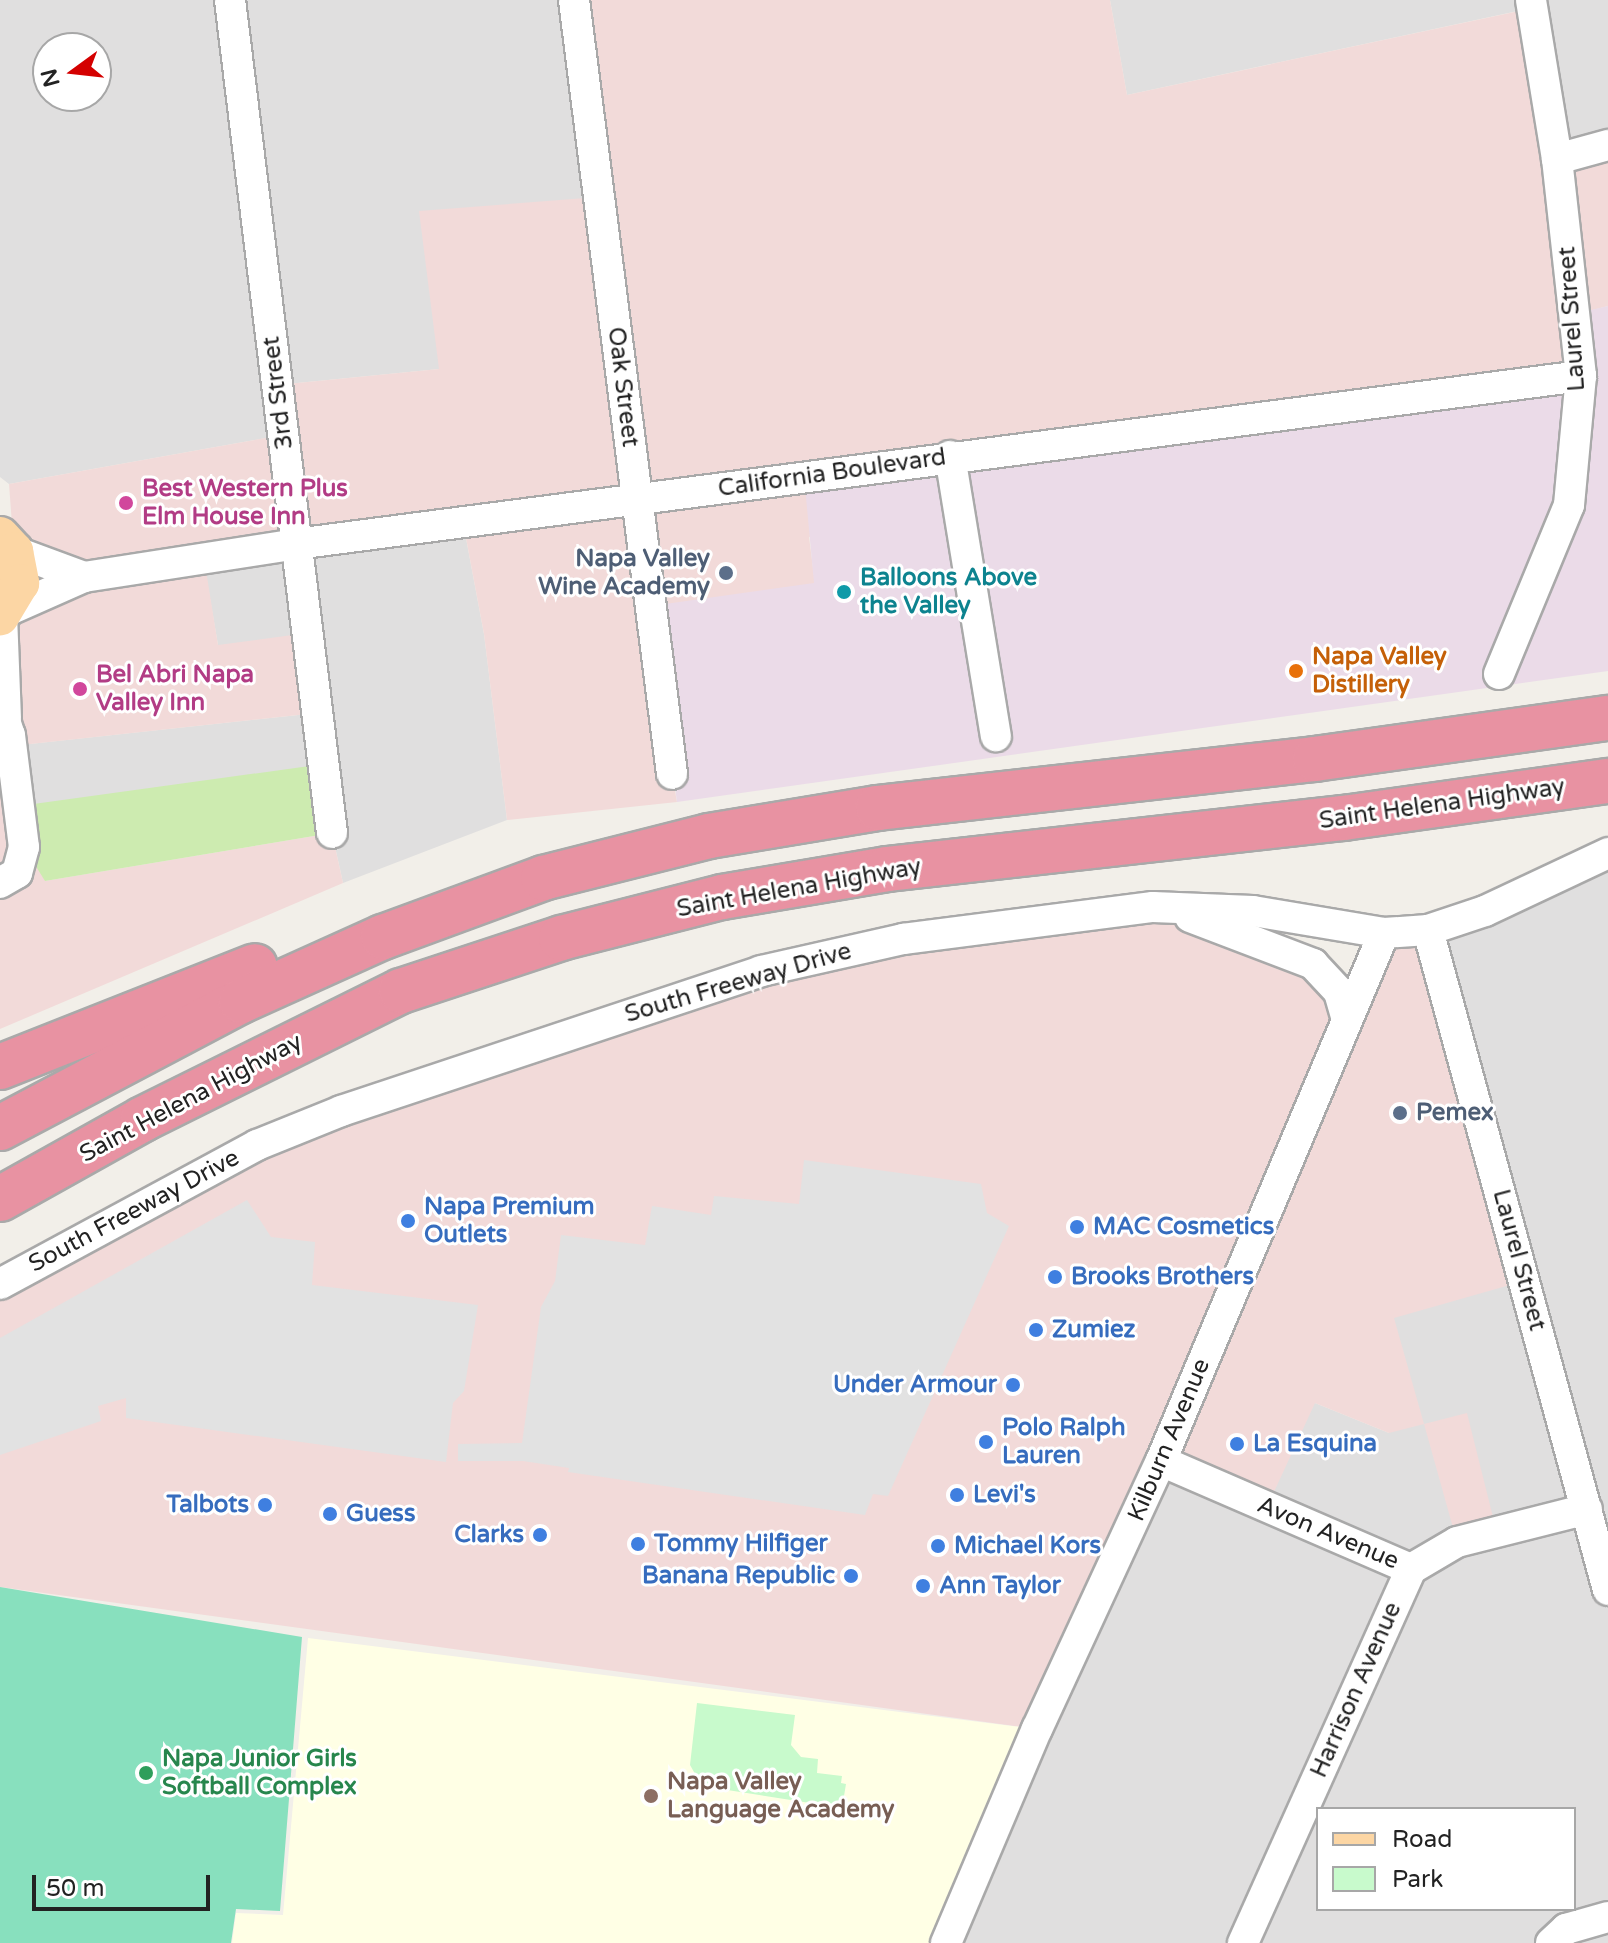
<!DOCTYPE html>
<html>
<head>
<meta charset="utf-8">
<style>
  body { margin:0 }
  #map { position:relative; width:1608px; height:1943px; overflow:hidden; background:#f2efe9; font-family:"Varela Round",sans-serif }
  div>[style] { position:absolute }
  .residential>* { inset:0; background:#e0dfdf }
  .commercial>* { inset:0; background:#f2dad9 }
  .industrial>* { inset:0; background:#ebdbe8 }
  .education>* { inset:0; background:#ffffe5 }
  .grass>* { inset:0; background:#cdebb0 }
  .park>* { inset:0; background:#c8facc }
  .pitch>* { inset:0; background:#88e0be }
  .parking>* { inset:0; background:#e2e2e2 }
  .roads { filter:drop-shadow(2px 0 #a9a9a9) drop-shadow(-2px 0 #a9a9a9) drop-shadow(0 2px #a9a9a9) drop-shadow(0 -2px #a9a9a9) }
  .minor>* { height:30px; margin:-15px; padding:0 15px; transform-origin:15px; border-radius:15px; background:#fff }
  .major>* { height:38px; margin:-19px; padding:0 19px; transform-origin:19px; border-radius:19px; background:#fcd6a4 }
  .highway>* { height:44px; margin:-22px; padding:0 22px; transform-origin:22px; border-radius:22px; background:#e892a2 }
  .dots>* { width:22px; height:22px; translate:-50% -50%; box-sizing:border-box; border:4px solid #fff; border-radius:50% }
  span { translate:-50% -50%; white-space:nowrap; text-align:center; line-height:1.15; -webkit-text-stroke:6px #fff; paint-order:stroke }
  .street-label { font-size:24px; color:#222 }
  .hotel-label { font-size:24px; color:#b23c85; font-weight:700 }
  .left { translate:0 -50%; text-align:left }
  .service-label { font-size:24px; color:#4e5e75; font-weight:700 }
  .right { translate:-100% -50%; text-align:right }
  .culture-label { font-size:24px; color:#0d838f; font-weight:700 }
  .food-label { font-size:24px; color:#c56008; font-weight:700 }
  .shop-label { font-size:24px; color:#366cbe; font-weight:700 }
  .leisure-label { font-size:24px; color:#27864d; font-weight:700 }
  .education-label { font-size:24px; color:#785e54; font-weight:700 }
  .legend { position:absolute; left:1316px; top:1807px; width:260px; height:104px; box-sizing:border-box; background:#fff; border:2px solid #a7a7a7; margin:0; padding:10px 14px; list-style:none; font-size:24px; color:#222 }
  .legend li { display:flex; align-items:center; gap:16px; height:40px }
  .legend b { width:40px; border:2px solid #a7a7a7 }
  .north { position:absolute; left:32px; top:32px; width:80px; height:80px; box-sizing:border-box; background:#fff; border:2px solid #a7a7a7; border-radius:50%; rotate:255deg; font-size:22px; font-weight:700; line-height:32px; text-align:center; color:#222 }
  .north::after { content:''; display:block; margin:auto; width:28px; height:36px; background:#d40000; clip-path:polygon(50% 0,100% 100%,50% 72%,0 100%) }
  .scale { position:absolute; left:32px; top:1875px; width:178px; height:36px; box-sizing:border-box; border:4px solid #222; border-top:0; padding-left:10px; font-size:24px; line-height:28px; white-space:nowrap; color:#222; -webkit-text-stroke:6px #fff; paint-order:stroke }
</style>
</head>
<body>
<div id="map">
  <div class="residential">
    <div style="clip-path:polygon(evenodd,0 0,574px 0,599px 197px,439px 369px,277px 385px,283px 435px,9px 484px,0 477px,0 0,48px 48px,96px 48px,96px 96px,48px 96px,48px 48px)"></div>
    <div style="clip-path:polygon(1110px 0,1608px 0,1608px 145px,1557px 159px,1532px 8px,1127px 95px)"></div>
    <div style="clip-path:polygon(463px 522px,484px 634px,507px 820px,343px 883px,332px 833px,19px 806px,11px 746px,317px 713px,218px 645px,203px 558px)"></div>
    <div style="clip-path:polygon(evenodd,1608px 853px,1608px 1943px,946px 1943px,1161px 1461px,1315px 1403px,1389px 1433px,1394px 1318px,1428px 930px,1608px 853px,1318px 1809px,1574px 1809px,1574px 1909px,1318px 1909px,1318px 1809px)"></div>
  </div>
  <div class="commercial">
    <div style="clip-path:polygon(574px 0,1110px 0,1127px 95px,1533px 8px,1557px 159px,1608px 145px,1608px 306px,1574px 315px,1581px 376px,809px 537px,815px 583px,672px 774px,677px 802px,507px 820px,484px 634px,463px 522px,204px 558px,218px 645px,307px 633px,317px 713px,12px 746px,45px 881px,332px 833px,343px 883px,0 1029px,0 705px,7px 611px,83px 577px,14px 551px,9px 484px,282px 435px,277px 385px,439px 369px,419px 211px,599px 197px)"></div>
    <div style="clip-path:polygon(1153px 907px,1313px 964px,1346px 1018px,1384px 933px,1428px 930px,1524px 1281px,1394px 1318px,1424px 1424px,1467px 1413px,1497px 1533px,1457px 1542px,1424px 1424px,1389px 1433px,1315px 1403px,1267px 1507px,1161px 1461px,1037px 1729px,0 1587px,0 1284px,178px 1184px,719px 984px)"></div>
  </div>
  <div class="industrial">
    <div style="clip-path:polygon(1608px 306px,1608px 671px,677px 802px,651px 606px,814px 583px,804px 476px,1581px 376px,1574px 314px)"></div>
  </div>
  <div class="education">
    <div style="clip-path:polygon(308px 1638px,1037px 1729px,946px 1943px,232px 1943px,236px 1913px,283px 1915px)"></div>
  </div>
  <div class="grass">
    <div style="clip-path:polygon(324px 764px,332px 833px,45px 881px,24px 847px,19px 806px)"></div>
  </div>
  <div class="park">
    <div style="clip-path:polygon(697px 1703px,795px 1715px,791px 1745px,801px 1757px,818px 1759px,817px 1773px,842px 1776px,841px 1783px,846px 1784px,842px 1808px,702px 1786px,690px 1765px)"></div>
  </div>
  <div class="pitch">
    <div style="clip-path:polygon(0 1587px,302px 1637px,280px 1911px,236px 1909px,231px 1943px,0 1943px)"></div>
  </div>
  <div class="parking">
    <div style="clip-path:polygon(804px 1160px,981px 1184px,987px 1213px,1009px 1226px,888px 1496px,873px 1494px,865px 1515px,568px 1472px,569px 1468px,523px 1461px,458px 1461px,458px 1444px,522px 1443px,541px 1307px,555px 1281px,561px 1235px,645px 1245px,652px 1206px,711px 1215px,714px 1196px,799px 1204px)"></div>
    <div style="clip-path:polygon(247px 1200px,271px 1237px,315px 1242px,312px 1285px,478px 1305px,464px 1391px,453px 1403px,446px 1462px,126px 1418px,126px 1398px,98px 1406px,101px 1421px,0 1455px,0 1338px)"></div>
  </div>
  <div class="roads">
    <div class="minor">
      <div style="left:230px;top:0;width:839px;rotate:83.02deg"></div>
      <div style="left:574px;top:0;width:780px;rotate:82.78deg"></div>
      <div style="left:1557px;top:159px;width:53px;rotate:-15.4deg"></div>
      <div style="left:950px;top:456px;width:284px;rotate:80.7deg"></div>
      <div style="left:14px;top:551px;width:75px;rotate:20.4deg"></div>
      <div style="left:7px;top:611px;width:84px;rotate:-23.8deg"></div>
      <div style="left:84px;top:577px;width:215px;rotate:-8.8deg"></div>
      <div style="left:296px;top:544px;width:1296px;rotate:-7.45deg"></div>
      <div style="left:2px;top:615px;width:103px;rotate:87.8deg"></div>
      <div style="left:1499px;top:674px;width:183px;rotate:-67.5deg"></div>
      <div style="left:1569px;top:505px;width:130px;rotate:-84.7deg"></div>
      <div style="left:1581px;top:376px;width:218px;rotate:-96.3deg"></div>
      <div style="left:1557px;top:159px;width:161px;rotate:-99.3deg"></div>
      <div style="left:0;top:705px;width:32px;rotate:72deg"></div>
      <div style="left:10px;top:735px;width:113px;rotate:82.9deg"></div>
      <div style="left:24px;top:847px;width:27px;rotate:105deg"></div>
      <div style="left:17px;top:873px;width:20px;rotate:150deg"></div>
      <div style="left:1190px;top:917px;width:132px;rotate:20.9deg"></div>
      <div style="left:1313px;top:964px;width:38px;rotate:47deg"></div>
      <div style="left:1339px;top:992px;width:29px;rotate:74deg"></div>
      <div style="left:1428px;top:930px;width:684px;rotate:74.74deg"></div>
      <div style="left:0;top:1284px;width:292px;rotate:-28.4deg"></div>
      <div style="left:257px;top:1145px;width:91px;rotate:-22deg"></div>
      <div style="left:341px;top:1111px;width:443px;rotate:-18.4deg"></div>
      <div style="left:761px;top:971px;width:146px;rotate:-12.7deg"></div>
      <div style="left:903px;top:939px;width:252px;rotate:-7.3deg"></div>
      <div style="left:1153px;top:907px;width:100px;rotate:2.3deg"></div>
      <div style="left:1253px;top:911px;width:133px;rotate:9.5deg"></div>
      <div style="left:1384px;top:933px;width:44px;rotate:-3.9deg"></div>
      <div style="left:1428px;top:930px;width:60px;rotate:-18.4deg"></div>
      <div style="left:1485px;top:911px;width:136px;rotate:-25.2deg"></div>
      <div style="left:1161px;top:1461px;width:272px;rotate:23.4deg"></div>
      <div style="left:1411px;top:1569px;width:53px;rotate:-30.4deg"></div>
      <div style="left:1457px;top:1542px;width:134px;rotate:-14.2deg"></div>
      <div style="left:946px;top:1943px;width:233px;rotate:-67deg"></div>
      <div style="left:1037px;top:1729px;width:295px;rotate:-65.2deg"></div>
      <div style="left:1161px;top:1461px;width:573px;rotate:-67.1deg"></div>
      <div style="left:1243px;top:1943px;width:410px;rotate:-65.8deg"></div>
      <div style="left:1551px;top:1943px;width:21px;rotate:-43deg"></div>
      <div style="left:1566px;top:1929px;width:44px;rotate:-15.9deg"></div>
    </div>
    <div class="major">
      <div style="left:0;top:536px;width:21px;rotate:47deg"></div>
      <div style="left:14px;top:551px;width:33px;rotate:79deg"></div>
      <div style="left:20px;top:583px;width:39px;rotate:121deg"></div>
    </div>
    <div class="highway">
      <div style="left:0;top:1067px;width:274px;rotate:-21.6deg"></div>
      <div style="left:0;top:1128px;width:272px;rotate:-27.8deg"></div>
      <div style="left:241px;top:1001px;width:156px;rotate:-24.3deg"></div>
      <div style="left:383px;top:937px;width:171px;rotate:-20.2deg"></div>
      <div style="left:543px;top:878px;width:171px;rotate:-14.2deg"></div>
      <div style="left:709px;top:836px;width:171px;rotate:-9.4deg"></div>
      <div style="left:878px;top:808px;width:440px;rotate:-6.4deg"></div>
      <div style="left:1315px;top:759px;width:296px;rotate:-8deg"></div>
      <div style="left:0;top:1199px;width:164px;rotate:-29.2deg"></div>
      <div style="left:143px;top:1119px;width:288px;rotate:-26.4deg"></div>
      <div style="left:401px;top:991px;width:169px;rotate:-18.3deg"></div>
      <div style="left:561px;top:938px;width:166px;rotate:-14.3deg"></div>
      <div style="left:722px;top:897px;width:168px;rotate:-9.6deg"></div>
      <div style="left:888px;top:869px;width:459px;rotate:-6.4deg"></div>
      <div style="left:1344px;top:818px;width:267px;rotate:-8deg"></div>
    </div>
  </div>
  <div class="dots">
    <div style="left:126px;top:503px;background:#d1479c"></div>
    <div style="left:726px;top:573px;background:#5c6f8a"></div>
    <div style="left:844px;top:592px;background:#0f9aa8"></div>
    <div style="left:1296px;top:671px;background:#e8710a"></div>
    <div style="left:80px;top:689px;background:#d1479c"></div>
    <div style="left:1400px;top:1113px;background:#5c6f8a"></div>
    <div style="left:408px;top:1221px;background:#3f7fe0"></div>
    <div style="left:1077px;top:1227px;background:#3f7fe0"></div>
    <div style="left:1055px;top:1277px;background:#3f7fe0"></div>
    <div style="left:1036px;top:1330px;background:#3f7fe0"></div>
    <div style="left:1013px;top:1385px;background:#3f7fe0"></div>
    <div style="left:986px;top:1442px;background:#3f7fe0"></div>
    <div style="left:1237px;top:1444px;background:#3f7fe0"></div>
    <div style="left:957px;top:1495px;background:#3f7fe0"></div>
    <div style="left:265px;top:1505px;background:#3f7fe0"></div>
    <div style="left:330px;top:1514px;background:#3f7fe0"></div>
    <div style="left:540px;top:1535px;background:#3f7fe0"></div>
    <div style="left:638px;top:1544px;background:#3f7fe0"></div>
    <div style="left:938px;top:1546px;background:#3f7fe0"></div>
    <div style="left:851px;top:1576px;background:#3f7fe0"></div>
    <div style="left:923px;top:1586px;background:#3f7fe0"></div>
    <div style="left:146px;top:1773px;background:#2e9e5b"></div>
    <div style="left:651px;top:1796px;background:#8d6e63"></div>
  </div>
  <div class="street-label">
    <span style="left:1572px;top:319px;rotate:-94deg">Laurel Street</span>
    <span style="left:623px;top:387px;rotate:83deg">Oak Street</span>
    <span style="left:278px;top:393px;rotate:-97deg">3rd Street</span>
    <span style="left:832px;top:473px;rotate:-8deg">California Boulevard</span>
    <span style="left:1442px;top:804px;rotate:-8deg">Saint Helena Highway</span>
    <span style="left:799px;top:888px;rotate:-10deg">Saint Helena Highway</span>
    <span style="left:738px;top:983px;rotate:-16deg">South Freeway Drive</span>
    <span style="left:191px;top:1098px;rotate:-28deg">Saint Helena Highway</span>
    <span style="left:134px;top:1211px;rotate:-28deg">South Freeway Drive</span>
    <span style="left:1519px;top:1260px;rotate:75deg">Laurel Street</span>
    <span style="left:1169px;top:1440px;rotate:-67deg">Kilburn Avenue</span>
    <span style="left:1328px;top:1533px;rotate:23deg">Avon Avenue</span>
    <span style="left:1356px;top:1690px;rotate:-66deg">Harrison Avenue</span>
  </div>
  <div class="hotel-label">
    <span class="left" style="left:142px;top:503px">Best Western Plus<br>Elm House Inn</span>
    <span class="left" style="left:96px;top:689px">Bel Abri Napa<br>Valley Inn</span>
  </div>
  <div class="service-label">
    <span class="right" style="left:710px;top:573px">Napa Valley<br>Wine Academy</span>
    <span class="left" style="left:1416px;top:1113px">Pemex</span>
  </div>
  <div class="culture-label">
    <span class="left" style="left:860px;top:592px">Balloons Above<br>the Valley</span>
  </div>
  <div class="food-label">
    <span class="left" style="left:1312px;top:671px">Napa Valley<br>Distillery</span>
  </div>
  <div class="shop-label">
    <span class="left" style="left:424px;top:1221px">Napa Premium<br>Outlets</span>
    <span class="left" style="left:1093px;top:1227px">MAC Cosmetics</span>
    <span class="left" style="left:1071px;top:1277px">Brooks Brothers</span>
    <span class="left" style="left:1052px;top:1330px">Zumiez</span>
    <span class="right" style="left:997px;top:1385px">Under Armour</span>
    <span class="left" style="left:1002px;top:1442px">Polo Ralph<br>Lauren</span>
    <span class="left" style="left:1253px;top:1444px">La Esquina</span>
    <span class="left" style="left:973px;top:1495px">Levi's</span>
    <span class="right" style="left:249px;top:1505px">Talbots</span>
    <span class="left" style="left:346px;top:1514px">Guess</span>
    <span class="right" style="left:524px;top:1535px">Clarks</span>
    <span class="left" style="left:654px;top:1544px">Tommy Hilfiger</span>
    <span class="left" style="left:954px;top:1546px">Michael Kors</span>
    <span class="right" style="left:835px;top:1576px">Banana Republic</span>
    <span class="left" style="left:939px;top:1586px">Ann Taylor</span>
  </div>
  <div class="leisure-label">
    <span class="left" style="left:162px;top:1773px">Napa Junior Girls<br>Softball Complex</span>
  </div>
  <div class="education-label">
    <span class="left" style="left:667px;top:1796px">Napa Valley<br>Language Academy</span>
  </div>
  <ul class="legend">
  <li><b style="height:10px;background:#fcd6a4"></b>Road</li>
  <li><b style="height:22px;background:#c8facc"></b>Park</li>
  </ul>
  <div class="north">N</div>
  <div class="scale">50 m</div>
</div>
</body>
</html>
